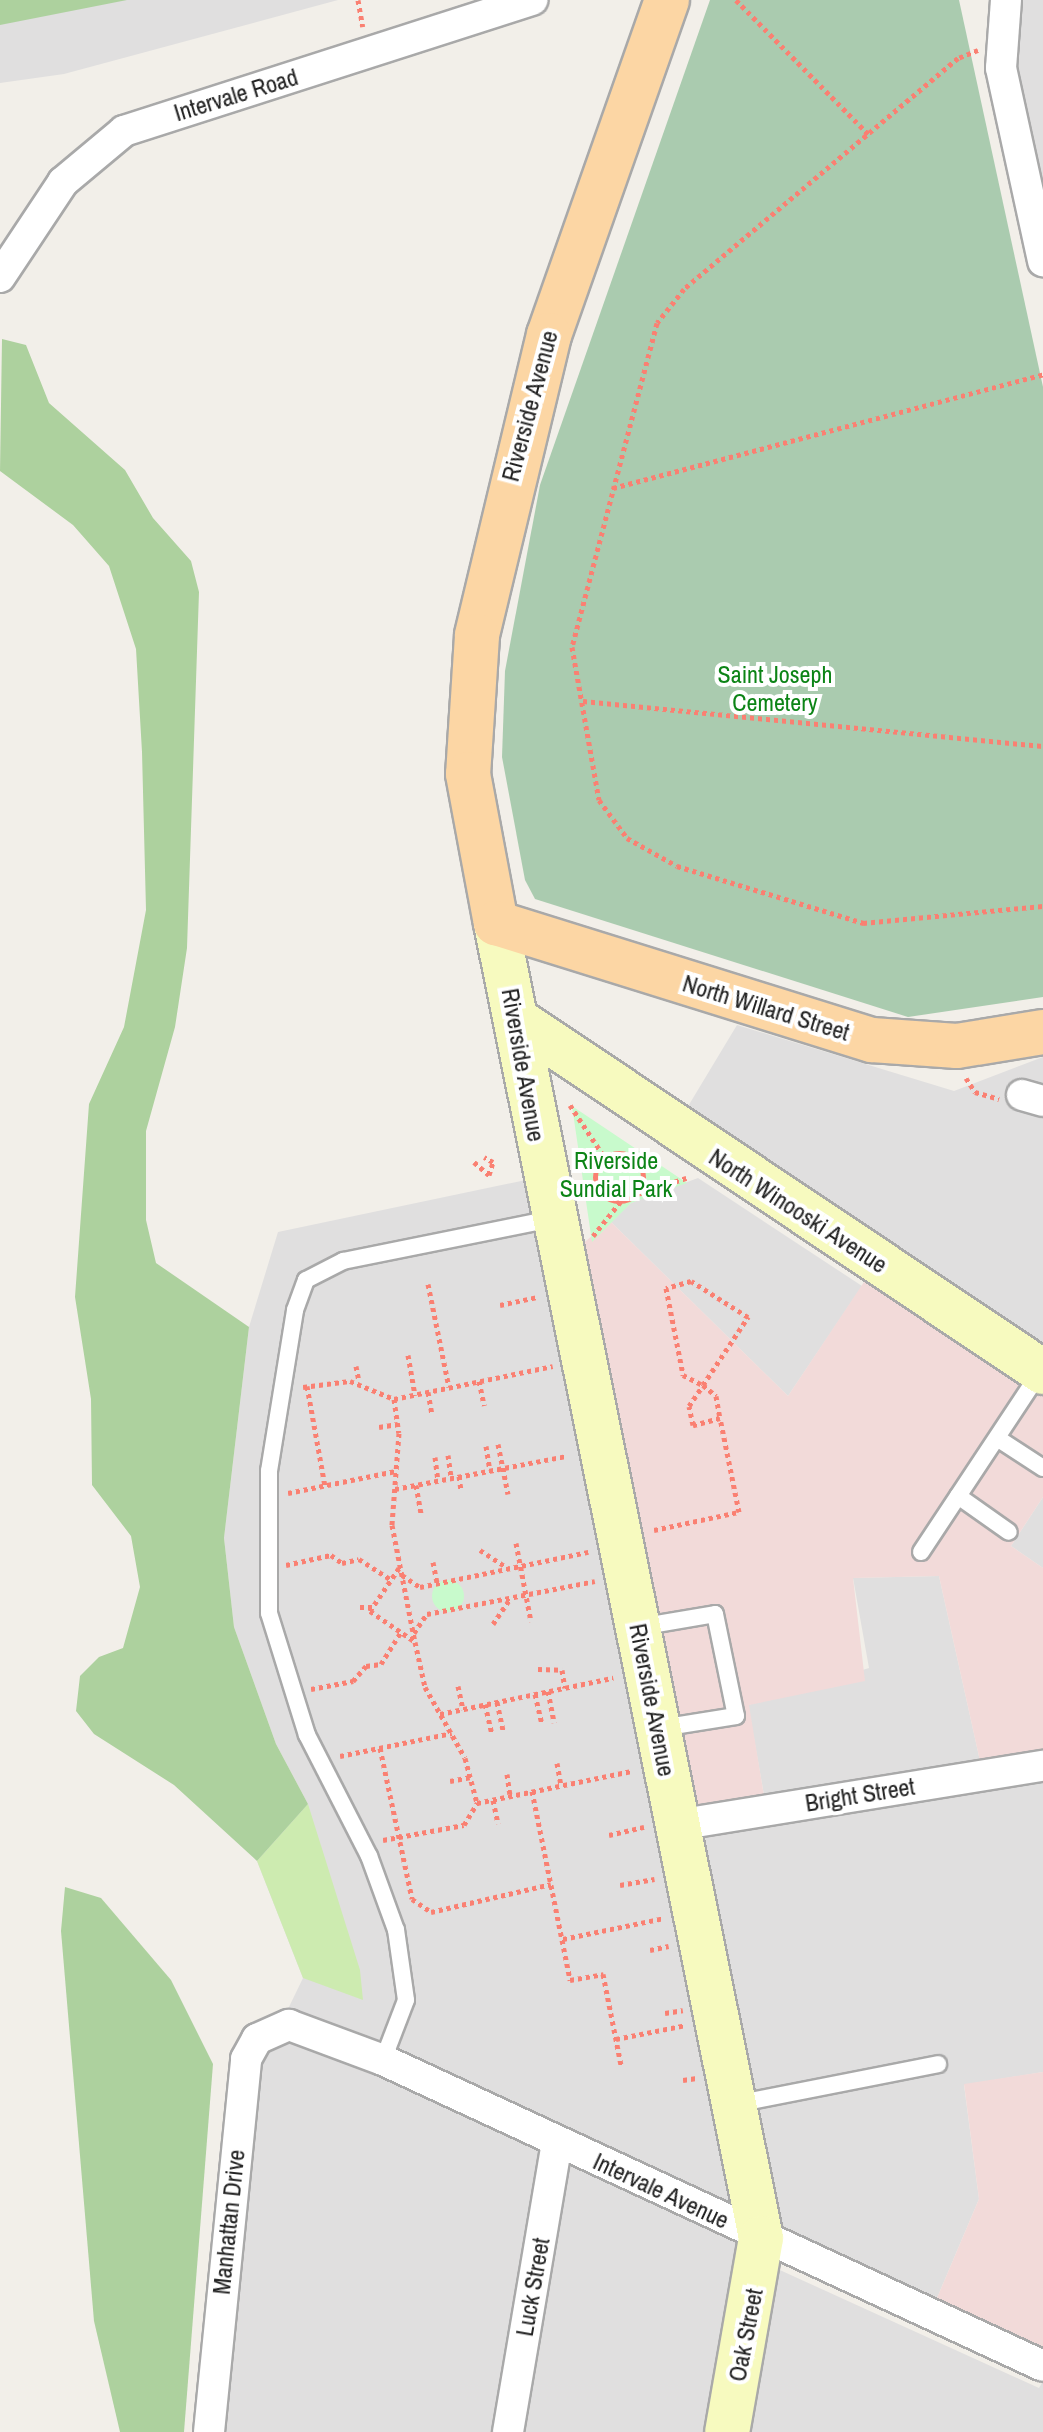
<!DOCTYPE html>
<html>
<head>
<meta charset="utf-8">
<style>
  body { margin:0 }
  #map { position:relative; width:1043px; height:2432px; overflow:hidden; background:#f2efe9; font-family:"Archivo Narrow",sans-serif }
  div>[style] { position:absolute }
  .residential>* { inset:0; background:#e0dfdf }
  .commercial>* { inset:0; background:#f2dad9 }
  .grass>* { inset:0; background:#cdebb0 }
  .forest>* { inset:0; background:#add19e }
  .cemetery>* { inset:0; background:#aacbaf }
  .park>* { inset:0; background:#c8facc }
  .round { border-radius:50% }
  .path>* { height:5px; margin-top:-2.5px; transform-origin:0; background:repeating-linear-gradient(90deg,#fa8072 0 4px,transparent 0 8px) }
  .path>.ring { margin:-2.5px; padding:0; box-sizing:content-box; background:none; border:5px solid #fa8072; border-radius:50% }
  .roads { filter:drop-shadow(2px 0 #a9a9a9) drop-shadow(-2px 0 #a9a9a9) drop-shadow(0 2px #a9a9a9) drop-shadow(0 -2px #a9a9a9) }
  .lane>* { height:16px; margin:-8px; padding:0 8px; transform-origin:8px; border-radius:8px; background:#fff }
  .street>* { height:30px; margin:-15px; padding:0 15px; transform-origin:15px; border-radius:15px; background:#fff }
  .secondary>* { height:44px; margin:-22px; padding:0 22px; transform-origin:22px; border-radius:22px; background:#f7fabf }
  .primary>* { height:44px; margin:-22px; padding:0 22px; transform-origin:22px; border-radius:22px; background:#fcd6a4 }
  span { translate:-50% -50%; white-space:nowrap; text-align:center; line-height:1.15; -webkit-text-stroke:8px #fff; paint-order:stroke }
  .street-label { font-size:24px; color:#222 }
  .park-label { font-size:24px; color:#0c8416 }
</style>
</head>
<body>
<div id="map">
  <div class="residential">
    <div style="clip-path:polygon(0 0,338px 0,64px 74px,0 83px)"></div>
    <div style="clip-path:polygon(1013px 0,1043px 0,1043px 197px,1015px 49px)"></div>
    <div style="clip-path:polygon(737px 1025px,954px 1091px,1043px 1057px,1043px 1345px,687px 1108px)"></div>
    <div style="clip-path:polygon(698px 1178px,862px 1286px,788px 1396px,610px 1221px,631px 1203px)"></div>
    <div style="clip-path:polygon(526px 1180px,734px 2188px,741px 2255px,710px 2432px,224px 2432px,258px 2071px,303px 1978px,257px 1861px,308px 1804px,276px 1744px,234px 1627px,224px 1538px,249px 1327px,278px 1232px)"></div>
    <div style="clip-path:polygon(1043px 1497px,1043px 1568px,1011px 1546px)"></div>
    <div style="clip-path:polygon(939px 1576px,980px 1761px,1043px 1750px,1043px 2072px,964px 2085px,979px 2199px,937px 2298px,778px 2227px,694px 1807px,764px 1795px,748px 1705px,869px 1668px,853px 1578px)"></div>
    <div style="clip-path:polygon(771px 2266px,1039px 2388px,1043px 2381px,1043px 2432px,742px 2432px)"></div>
  </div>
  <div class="commercial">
    <div style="clip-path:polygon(610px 1221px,788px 1396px,890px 1243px,1043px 1345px,1043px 1497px,1011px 1546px,1043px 1568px,1043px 1750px,980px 1761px,939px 1576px,853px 1578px,865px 1681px,749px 1705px,764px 1796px,694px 1807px,581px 1245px)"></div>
    <div style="clip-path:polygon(1043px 2072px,1043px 2348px,937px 2298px,979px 2199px,964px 2084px)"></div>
  </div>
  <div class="grass">
    <div style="clip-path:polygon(308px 1804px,360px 1970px,363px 2000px,303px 1978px,257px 1861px)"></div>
  </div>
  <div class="forest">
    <div style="clip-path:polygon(0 0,127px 0,0 25px)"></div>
    <div style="clip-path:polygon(2px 339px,26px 345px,49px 403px,125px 470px,153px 518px,191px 561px,199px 592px,187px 948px,175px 1027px,146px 1131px,146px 1220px,156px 1263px,249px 1327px,224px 1538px,234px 1627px,276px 1744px,308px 1804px,257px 1861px,174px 1785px,94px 1734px,76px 1711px,80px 1676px,99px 1657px,123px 1648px,140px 1587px,131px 1536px,92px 1485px,91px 1399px,75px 1297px,89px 1104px,124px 1027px,146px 910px,142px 752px,136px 649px,109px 566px,73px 525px,0 471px)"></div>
    <div style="clip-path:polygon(65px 1887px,101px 1898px,171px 1980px,213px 2064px,184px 2432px,120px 2432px,94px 2321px,61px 1931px)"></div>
  </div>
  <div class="cemetery">
    <div style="clip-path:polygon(710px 0,959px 0,1043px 387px,1043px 997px,908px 1017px,535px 899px,525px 880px,502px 757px,505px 671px,540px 485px)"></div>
  </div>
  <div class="park">
    <div style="clip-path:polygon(572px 1106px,687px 1183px,631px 1203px,592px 1242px)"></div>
    <div class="round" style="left:432px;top:1580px;width:32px;height:32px"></div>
  </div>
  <div class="path">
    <div style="left:358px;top:0;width:27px;rotate:80deg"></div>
    <div style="left:736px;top:0;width:190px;rotate:45.4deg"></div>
    <div style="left:978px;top:50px;width:22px;rotate:158deg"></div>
    <div style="left:958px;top:58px;width:358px;rotate:139.9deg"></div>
    <div style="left:684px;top:289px;width:43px;rotate:128.5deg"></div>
    <div style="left:657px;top:323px;width:335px;rotate:104.7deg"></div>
    <div style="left:572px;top:647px;width:155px;rotate:80deg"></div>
    <div style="left:599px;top:800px;width:47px;rotate:53.6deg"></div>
    <div style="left:627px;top:838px;width:57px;rotate:29.2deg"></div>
    <div style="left:677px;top:866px;width:195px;rotate:17deg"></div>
    <div style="left:863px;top:923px;width:181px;rotate:-5.4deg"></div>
    <div style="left:613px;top:488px;width:445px;rotate:-14.8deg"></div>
    <div style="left:583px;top:701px;width:462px;rotate:5.6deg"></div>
    <div style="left:966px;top:1078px;width:17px;rotate:57deg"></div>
    <div style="left:975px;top:1092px;width:25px;rotate:16deg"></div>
    <div style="left:570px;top:1105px;width:64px;rotate:56.6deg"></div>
    <div class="ring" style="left:595px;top:1153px;width:43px;height:43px"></div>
    <div style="left:474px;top:1162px;width:20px;rotate:41deg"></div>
    <div style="left:489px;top:1175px;width:14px;rotate:-73deg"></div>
    <div style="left:493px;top:1162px;width:10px;rotate:-151deg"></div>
    <div style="left:637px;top:1194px;width:52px;rotate:-18.1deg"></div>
    <div style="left:593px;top:1236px;width:45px;rotate:-51.3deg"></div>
    <div style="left:428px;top:1284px;width:105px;rotate:78.5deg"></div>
    <div style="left:500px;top:1305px;width:39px;rotate:-12deg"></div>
    <div style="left:408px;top:1355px;width:41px;rotate:80.1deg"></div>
    <div style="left:356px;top:1366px;width:16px;rotate:79deg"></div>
    <div style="left:479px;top:1381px;width:25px;rotate:78deg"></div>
    <div style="left:307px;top:1386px;width:102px;rotate:79.8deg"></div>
    <div style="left:303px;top:1387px;width:47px;rotate:-7.3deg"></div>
    <div style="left:350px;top:1381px;width:48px;rotate:22.2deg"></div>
    <div style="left:394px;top:1399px;width:162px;rotate:-11.7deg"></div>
    <div style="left:428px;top:1392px;width:22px;rotate:80deg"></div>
    <div style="left:394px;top:1399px;width:34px;rotate:82deg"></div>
    <div style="left:399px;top:1433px;width:92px;rotate:94.4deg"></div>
    <div style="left:392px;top:1525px;width:119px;rotate:78.9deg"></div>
    <div style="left:415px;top:1642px;width:46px;rotate:77.5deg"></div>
    <div style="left:425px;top:1687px;width:81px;rotate:60.6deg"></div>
    <div style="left:465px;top:1758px;width:47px;rotate:75.1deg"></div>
    <div style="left:379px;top:1427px;width:19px;rotate:-9deg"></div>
    <div style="left:498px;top:1444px;width:51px;rotate:78.7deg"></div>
    <div style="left:486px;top:1446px;width:24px;rotate:81deg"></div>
    <div style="left:448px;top:1455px;width:22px;rotate:82deg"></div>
    <div style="left:435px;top:1457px;width:23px;rotate:83deg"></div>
    <div style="left:459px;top:1476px;width:14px;rotate:82deg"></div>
    <div style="left:416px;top:1485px;width:29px;rotate:80deg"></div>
    <div style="left:395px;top:1489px;width:174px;rotate:-10.9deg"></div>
    <div style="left:288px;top:1493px;width:110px;rotate:-11.5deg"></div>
    <div style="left:654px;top:1530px;width:87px;rotate:-12deg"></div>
    <div style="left:739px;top:1512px;width:96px;rotate:-101.4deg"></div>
    <div style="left:720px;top:1418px;width:28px;rotate:165deg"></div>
    <div style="left:693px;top:1425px;width:19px;rotate:-102deg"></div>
    <div style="left:689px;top:1406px;width:25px;rotate:-56deg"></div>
    <div style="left:703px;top:1385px;width:82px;rotate:-56.5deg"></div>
    <div style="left:748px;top:1317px;width:67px;rotate:-147.7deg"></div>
    <div style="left:691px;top:1281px;width:26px;rotate:164deg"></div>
    <div style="left:666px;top:1288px;width:89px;rotate:78.9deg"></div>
    <div style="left:683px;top:1375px;width:22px;rotate:27deg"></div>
    <div style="left:703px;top:1385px;width:17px;rotate:40deg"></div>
    <div style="left:716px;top:1396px;width:22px;rotate:80deg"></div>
    <div style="left:516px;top:1543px;width:80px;rotate:79.2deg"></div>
    <div style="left:480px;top:1550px;width:33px;rotate:33deg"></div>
    <div style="left:433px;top:1562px;width:21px;rotate:79deg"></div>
    <div style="left:286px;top:1565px;width:46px;rotate:-12.5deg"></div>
    <div style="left:331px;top:1555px;width:14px;rotate:36deg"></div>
    <div style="left:342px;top:1563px;width:17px;rotate:-13deg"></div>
    <div style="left:359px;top:1559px;width:38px;rotate:33deg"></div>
    <div style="left:399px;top:1568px;width:52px;rotate:124deg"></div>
    <div style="left:370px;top:1611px;width:53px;rotate:34.3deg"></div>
    <div style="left:402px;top:1575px;width:22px;rotate:34deg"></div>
    <div style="left:420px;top:1587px;width:172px;rotate:-11.8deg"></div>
    <div style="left:360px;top:1607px;width:12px"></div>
    <div style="left:493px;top:1624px;width:30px;rotate:-56deg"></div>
    <div style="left:414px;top:1633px;width:23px;rotate:-56deg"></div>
    <div style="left:427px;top:1614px;width:171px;rotate:-11.1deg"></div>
    <div style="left:538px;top:1669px;width:24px;rotate:2deg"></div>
    <div style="left:562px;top:1670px;width:18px;rotate:81deg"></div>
    <div style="left:458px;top:1686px;width:24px;rotate:78deg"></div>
    <div style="left:311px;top:1689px;width:43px;rotate:-10.8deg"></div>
    <div style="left:353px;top:1681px;width:20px;rotate:-49deg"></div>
    <div style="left:366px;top:1666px;width:15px;rotate:-8deg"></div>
    <div style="left:381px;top:1664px;width:38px;rotate:-58deg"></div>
    <div style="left:548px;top:1691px;width:32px;rotate:79deg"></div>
    <div style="left:535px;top:1694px;width:31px;rotate:77deg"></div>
    <div style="left:497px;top:1702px;width:30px;rotate:78deg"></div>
    <div style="left:485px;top:1704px;width:31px;rotate:77deg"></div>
    <div style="left:440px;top:1714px;width:177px;rotate:-11.8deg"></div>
    <div style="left:380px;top:1748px;width:154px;rotate:78deg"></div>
    <div style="left:412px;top:1899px;width:23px;rotate:34deg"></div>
    <div style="left:431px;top:1912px;width:123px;rotate:-13.1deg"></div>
    <div style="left:340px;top:1756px;width:114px;rotate:-11.6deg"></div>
    <div style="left:557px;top:1763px;width:22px;rotate:80deg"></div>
    <div style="left:507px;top:1774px;width:22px;rotate:82deg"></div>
    <div style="left:450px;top:1781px;width:20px;rotate:-11deg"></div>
    <div style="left:532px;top:1791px;width:193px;rotate:78.6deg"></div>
    <div style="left:570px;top:1980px;width:34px;rotate:-10deg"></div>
    <div style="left:603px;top:1974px;width:93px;rotate:78.8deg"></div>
    <div style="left:493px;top:1800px;width:24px;rotate:78deg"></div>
    <div style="left:609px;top:1835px;width:36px;rotate:-13deg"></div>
    <div style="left:383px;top:1840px;width:82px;rotate:-10.5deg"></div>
    <div style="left:464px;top:1825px;width:26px;rotate:-59deg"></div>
    <div style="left:477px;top:1803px;width:158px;rotate:-11.7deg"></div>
    <div style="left:620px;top:1885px;width:35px;rotate:-10deg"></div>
    <div style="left:563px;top:1939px;width:103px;rotate:-11.7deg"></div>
    <div style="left:650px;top:1950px;width:19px;rotate:-12deg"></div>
    <div style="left:665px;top:2013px;width:18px;rotate:-9deg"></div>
    <div style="left:616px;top:2039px;width:71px;rotate:-11.3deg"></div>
    <div style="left:683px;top:2080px;width:14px;rotate:-8deg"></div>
  </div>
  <div class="roads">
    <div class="lane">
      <div style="left:997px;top:1438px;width:55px;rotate:33.1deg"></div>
      <div style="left:958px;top:1496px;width:62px;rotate:35.2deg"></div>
      <div style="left:921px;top:1552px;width:216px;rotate:-56.5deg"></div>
      <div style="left:639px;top:1627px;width:77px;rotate:-9.7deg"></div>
      <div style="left:715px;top:1614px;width:104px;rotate:78.4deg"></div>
      <div style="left:736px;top:1716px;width:76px;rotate:170.9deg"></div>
      <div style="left:383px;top:2060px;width:64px;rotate:-69deg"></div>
      <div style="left:406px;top:2000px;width:71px;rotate:-98.1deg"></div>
      <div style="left:396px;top:1930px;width:79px;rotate:-110deg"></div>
      <div style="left:369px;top:1856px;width:136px;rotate:-117.1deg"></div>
      <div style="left:307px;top:1735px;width:128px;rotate:-107.3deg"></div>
      <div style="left:269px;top:1613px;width:142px;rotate:-90deg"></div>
      <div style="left:269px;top:1471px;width:163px;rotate:-80.8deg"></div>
      <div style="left:295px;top:1310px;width:32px;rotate:-70deg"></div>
      <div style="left:306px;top:1280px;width:42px;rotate:-27.2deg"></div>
      <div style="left:343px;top:1261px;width:212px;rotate:-11.4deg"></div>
      <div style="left:735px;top:2104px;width:207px;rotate:-11.1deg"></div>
    </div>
    <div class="street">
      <div style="left:1006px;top:0;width:68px;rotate:94.2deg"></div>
      <div style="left:1001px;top:68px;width:198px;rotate:77.7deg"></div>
      <div style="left:0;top:277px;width:114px;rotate:-56.4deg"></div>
      <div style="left:63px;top:182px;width:80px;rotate:-39.9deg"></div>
      <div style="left:124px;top:131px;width:429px;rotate:-17.8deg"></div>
      <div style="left:1022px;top:1095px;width:22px;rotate:16deg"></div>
      <div style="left:677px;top:1825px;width:371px;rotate:-9.2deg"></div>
      <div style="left:209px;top:2432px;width:375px;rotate:-84.3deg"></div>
      <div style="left:246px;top:2059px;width:23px;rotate:-61deg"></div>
      <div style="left:257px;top:2039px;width:35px;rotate:-24deg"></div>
      <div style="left:289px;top:2025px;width:100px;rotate:20.4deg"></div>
      <div style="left:383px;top:2060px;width:727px;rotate:24.87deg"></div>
      <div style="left:508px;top:2432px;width:294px;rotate:-80.4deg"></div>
    </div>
    <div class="secondary">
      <div style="left:496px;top:923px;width:1341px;rotate:78.61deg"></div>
      <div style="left:761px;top:2238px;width:197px;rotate:99.9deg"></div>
      <div style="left:517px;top:1020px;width:633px;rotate:33.79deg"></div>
    </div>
    <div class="primary">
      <div style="left:667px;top:0;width:355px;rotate:109.4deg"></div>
      <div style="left:549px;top:335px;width:309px;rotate:103.5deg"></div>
      <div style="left:477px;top:636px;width:138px;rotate:93.7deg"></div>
      <div style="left:468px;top:774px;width:152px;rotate:79.4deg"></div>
      <div style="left:496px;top:923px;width:394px;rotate:17.3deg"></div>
      <div style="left:872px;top:1040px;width:85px;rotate:4deg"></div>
      <div style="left:957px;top:1046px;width:87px;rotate:-9.2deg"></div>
    </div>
  </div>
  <div class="street-label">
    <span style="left:236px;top:95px;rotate:-17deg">Intervale Road</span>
    <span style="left:530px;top:406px;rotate:-75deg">Riverside Avenue</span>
    <span style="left:766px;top:1008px;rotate:17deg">North Willard Street</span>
    <span style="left:523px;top:1065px;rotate:80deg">Riverside Avenue</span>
    <span style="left:798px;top:1211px;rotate:33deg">North Winooski Avenue</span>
    <span style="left:652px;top:1700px;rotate:79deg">Riverside Avenue</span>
    <span style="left:860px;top:1795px;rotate:-9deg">Bright Street</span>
    <span style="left:661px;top:2191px;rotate:25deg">Intervale Avenue</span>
    <span style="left:229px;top:2222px;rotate:-84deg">Manhattan Drive</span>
    <span style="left:533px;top:2287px;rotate:-80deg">Luck Street</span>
    <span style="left:746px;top:2335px;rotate:-79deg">Oak Street</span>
  </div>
  <div class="park-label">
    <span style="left:775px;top:689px">Saint Joseph<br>Cemetery</span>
    <span style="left:616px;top:1175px">Riverside<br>Sundial Park</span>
  </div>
</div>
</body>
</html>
